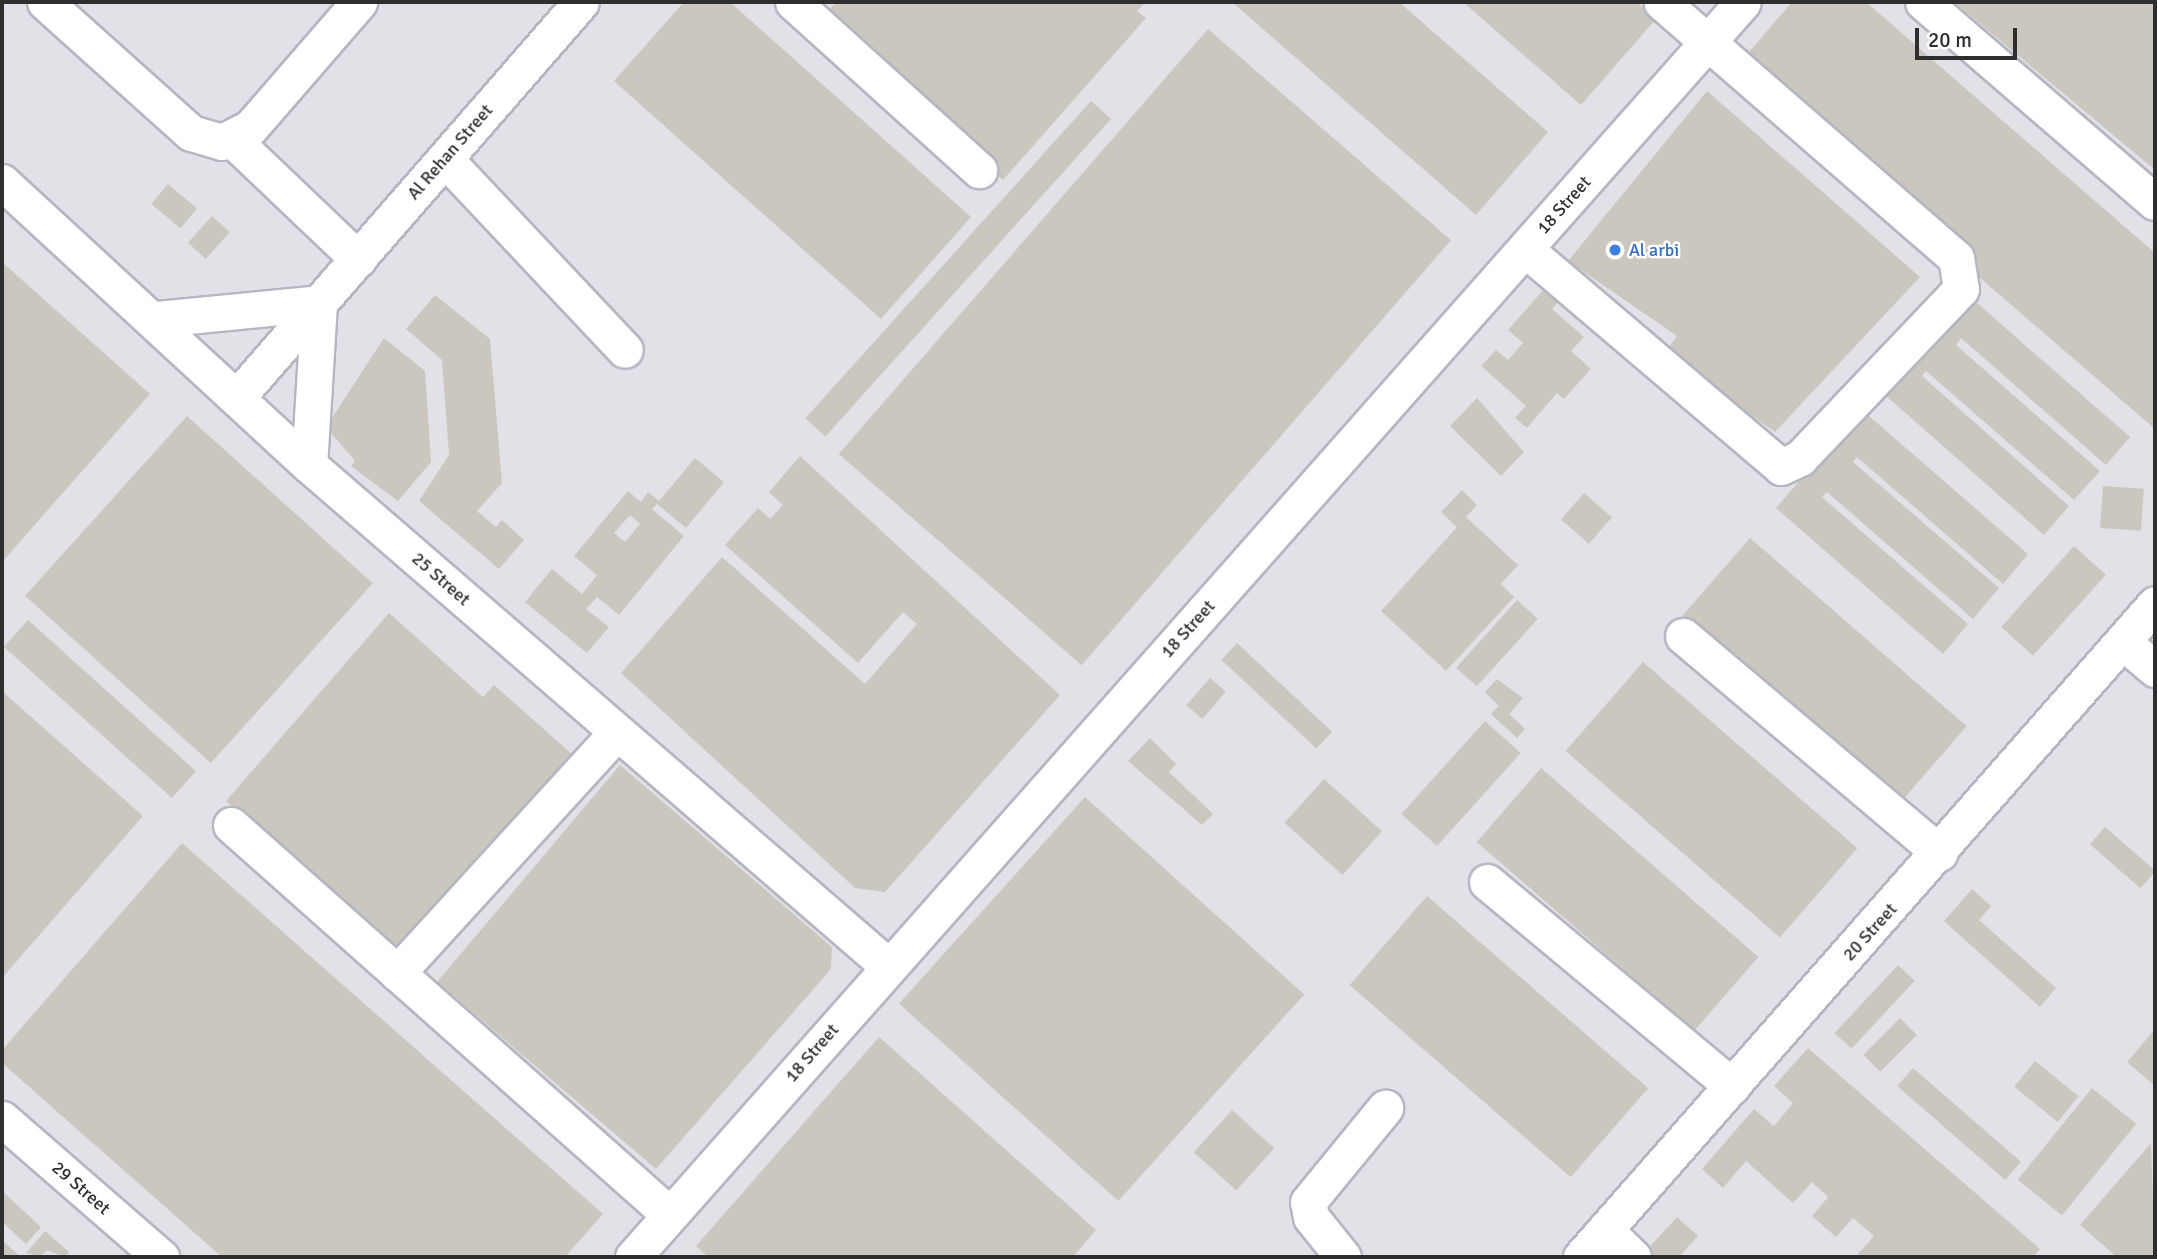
<!DOCTYPE html>
<html>
<head>
<meta charset="utf-8">
<style>
  body { margin:0 }
  #map { position:relative; width:2157px; height:1259px; overflow:hidden; background:#efe9e1; font-family:Signika,sans-serif }
  div>[style] { position:absolute }
  .industrial>* { inset:0; background:#e3e1e8; transform-origin:0 0 }
  .building>* { inset:0; background:#cbc7bf; transform-origin:0 0 }
  .roads { filter:drop-shadow(2px 0 #b4b7c1) drop-shadow(-2px 0 #b4b7c1) drop-shadow(0 2px #b4b7c1) drop-shadow(0 -2px #b4b7c1) }
  .minor>* { height:35px; margin:-17.5px; padding:0 17.5px; transform-origin:17.5px; border-radius:17.5px; background:#fff }
  .dots>* { width:19px; height:19px; translate:-50% -50%; box-sizing:border-box; border:4px solid #fff; border-radius:50% }
  span { translate:-50% -50%; white-space:nowrap; text-align:center; line-height:1.15; -webkit-text-stroke:5px #fff; paint-order:stroke }
  .street-label { font-size:18px; color:#2e2e2e }
  .shop-label { font-size:18px; color:#366cbe }
  .left { translate:0 -50%; text-align:left }
  .frame { position:absolute; inset:0; border:4px solid #2e2e2e; pointer-events:none }
  .scale { position:absolute; left:1915px; top:28px; width:102px; height:32px; box-sizing:border-box; border:4px solid #2e2e2e; border-top:0; padding-left:9px; font-size:21px; line-height:24px; white-space:nowrap; color:#2e2e2e; -webkit-text-stroke:5px #fff; paint-order:stroke }
</style>
</head>
<body>
<div id="map">
  <div class="industrial">
    <div style="left:2px;top:2px;width:2153px;height:1255px"></div>
  </div>
  <div class="building">
    <div style="clip-path:polygon(684px 2px,730px 2px,971px 217px,881px 319px,614px 81px)"></div>
    <div style="clip-path:polygon(836px 2px,1145px 2px,1137px 11px,1146px 18px,1003px 180px,822px 18px)"></div>
    <div style="clip-path:polygon(1232px 2px,1399px 2px,1548px 132px,1476px 215px)"></div>
    <div style="clip-path:polygon(1463px 2px,1636px 2px,1656px 19px,1581px 105px)"></div>
    <div style="clip-path:polygon(1792px 2px,1866px 2px,2155px 253px,2155px 429px,1736px 67px)"></div>
    <div style="clip-path:polygon(1954px 2px,2154px 2px,2155px 170px)"></div>
    <div style="left:1208px;top:29px;width:322px;height:563px;rotate:41deg"></div>
    <div style="clip-path:polygon(1707px 91px,1920px 277px,1775px 432px,1664px 354px,1677px 336px,1568px 261px)"></div>
    <div style="left:1091px;top:101px;width:27px;height:427px;rotate:42deg"></div>
    <div style="left:168px;top:184px;width:38px;height:26px;rotate:40deg"></div>
    <div style="left:212px;top:216px;width:24px;height:36px;rotate:42deg"></div>
    <div style="clip-path:polygon(2px 262px,150px 394px,2px 562px)"></div>
    <div style="clip-path:polygon(1544px 289px,1559px 301px,1552px 309px,1584px 337px,1571px 351px,1591px 369px,1564px 399px,1557px 393px,1527px 428px,1515px 418px,1526px 406px,1481px 366px,1496px 350px,1508px 360px,1523px 343px,1508px 330px)"></div>
    <div style="clip-path:polygon(1961px 289px,2130px 437px,2106px 465px,1961px 338px,1956px 345px,2100px 471px,2074px 500px,1926px 371px,1922px 376px,2069px 506px,2044px 535px,1876px 387px)"></div>
    <div style="clip-path:polygon(435px 295px,490px 339px,502px 483px,477px 511px,496px 527px,502px 520px,524px 540px,499px 569px,419px 501px,449px 455px,442px 360px,406px 329px)"></div>
    <div style="clip-path:polygon(384px 338px,425px 371px,431px 462px,398px 501px,351px 466px,355px 461px,326px 427px)"></div>
    <div style="clip-path:polygon(1477px 398px,1524px 452px,1501px 476px,1450px 426px)"></div>
    <div style="clip-path:polygon(1861px 409px,2028px 554px,2003px 584px,1857px 457px,1853px 462px,1999px 588px,1973px 619px,1827px 492px,1822px 497px,1968px 624px,1943px 654px,1776px 508px)"></div>
    <div style="left:187px;top:416px;width:250px;height:242px;rotate:42deg"></div>
    <div style="clip-path:polygon(800px 456px,1060px 695px,885px 892px,855px 888px,621px 673px,722px 557px,865px 684px,917px 624px,903px 612px,858px 663px,725px 545px,758px 508px,770px 519px,783px 505px,769px 492px)"></div>
    <div style="clip-path:polygon(evenodd,695px 458px,724px 482px,686px 528px,657px 504px,652px 509px,684px 536px,619px 615px,597px 597px,586px 609px,609px 627px,587px 653px,525px 602px,552px 569px,582px 594px,597px 575px,574px 556px,628px 491px,641px 502px,648px 492px,659px 501px,695px 458px,630px 515px,640px 524px,625px 542px,614px 533px,630px 515px)"></div>
    <div style="left:2103px;top:486px;width:41px;height:42px;rotate:4deg"></div>
    <div style="clip-path:polygon(1462px 490px,1477px 505px,1466px 517px,1518px 565px,1501px 584px,1514px 597px,1446px 671px,1381px 611px,1457px 527px,1441px 512px)"></div>
    <div style="left:1584px;top:493px;width:37px;height:35px;rotate:41deg"></div>
    <div style="left:1750px;top:538px;width:287px;height:103px;rotate:41deg"></div>
    <div style="left:2074px;top:546px;width:43px;height:109px;rotate:42deg"></div>
    <div style="left:1517px;top:600px;width:28px;height:91px;rotate:42deg"></div>
    <div style="clip-path:polygon(389px 613px,483px 697px,494px 685px,574px 756px,396px 955px,226px 801px)"></div>
    <div style="left:28px;top:620px;width:226px;height:36px;rotate:42deg"></div>
    <div style="left:1237px;top:643px;width:130px;height:23px;rotate:43deg"></div>
    <div style="left:1643px;top:662px;width:284px;height:118px;rotate:41deg"></div>
    <div style="left:1210px;top:678px;width:21px;height:36px;rotate:41deg"></div>
    <div style="clip-path:polygon(1497px 679px,1523px 698px,1509px 714px,1525px 729px,1517px 738px,1491px 714px,1499px 706px,1485px 692px)"></div>
    <div style="clip-path:polygon(2px 691px,143px 816px,2px 978px)"></div>
    <div style="left:1485px;top:721px;width:48px;height:125px;rotate:42deg"></div>
    <div style="clip-path:polygon(1150px 738px,1176px 764px,1169px 772px,1213px 814px,1202px 825px,1128px 761px)"></div>
    <div style="clip-path:polygon(620px 765px,832px 947px,831px 969px,656px 1169px,437px 982px)"></div>
    <div style="left:1541px;top:768px;width:288px;height:98px;rotate:41deg"></div>
    <div style="left:1324px;top:779px;width:78px;height:59px;rotate:42deg"></div>
    <div style="left:1085px;top:797px;width:295px;height:278px;rotate:42deg"></div>
    <div style="left:2105px;top:827px;width:67px;height:23px;rotate:41deg"></div>
    <div style="clip-path:polygon(182px 843px,603px 1214px,565px 1257px,222px 1257px,2px 1063px,2px 1050px)"></div>
    <div style="clip-path:polygon(1972px 889px,1991px 906px,1979px 920px,2056px 988px,2040px 1007px,1944px 921px)"></div>
    <div style="left:1427px;top:896px;width:293px;height:118px;rotate:41deg"></div>
    <div style="left:1898px;top:965px;width:23px;height:93px;rotate:43deg"></div>
    <div style="left:1900px;top:1018px;width:24px;height:52px;rotate:45deg"></div>
    <div style="clip-path:polygon(2155px 1029px,2155px 1086px,2127px 1062px)"></div>
    <div style="clip-path:polygon(879px 1037px,1096px 1230px,1073px 1257px,708px 1257px,696px 1246px)"></div>
    <div style="clip-path:polygon(1808px 1048px,2040px 1249px,2033px 1257px,1862px 1257px,1858px 1254px,1874px 1236px,1853px 1218px,1836px 1237px,1812px 1216px,1828px 1197px,1812px 1182px,1793px 1203px,1746px 1161px,1723px 1188px,1702px 1169px,1754px 1109px,1774px 1126px,1793px 1103px,1774px 1086px)"></div>
    <div style="left:2035px;top:1061px;width:56px;height:33px;rotate:39deg"></div>
    <div style="left:1913px;top:1068px;width:143px;height:24px;rotate:41deg"></div>
    <div style="left:2092px;top:1088px;width:57px;height:118px;rotate:39deg"></div>
    <div style="left:1232px;top:1110px;width:57px;height:57px;rotate:42deg"></div>
    <div style="clip-path:polygon(2151px 1143px,2155px 1257px,2117px 1257px,2080px 1225px)"></div>
    <div style="clip-path:polygon(2px 1191px,41px 1227px,26px 1244px,2px 1222px)"></div>
    <div style="clip-path:polygon(1677px 1217px,1698px 1236px,1679px 1257px,1640px 1257px)"></div>
    <div style="clip-path:polygon(45px 1231px,69px 1252px,65px 1257px,47px 1250px,40px 1257px,26px 1253px)"></div>
    <div style="clip-path:polygon(2px 1240px,21px 1257px,2px 1257px)"></div>
  </div>
  <div class="roads">
    <div class="minor">
      <div style="left:45px;top:2px;width:196px;rotate:41.9deg"></div>
      <div style="left:191px;top:133px;width:32px;rotate:16deg"></div>
      <div style="left:222px;top:142px;width:31px;rotate:-27deg"></div>
      <div style="left:250px;top:128px;width:167px;rotate:-49.1deg"></div>
      <div style="left:793px;top:2px;width:251px;rotate:42.1deg"></div>
      <div style="left:1923px;top:2px;width:306px;rotate:40.8deg"></div>
      <div style="left:233px;top:140px;width:173px;rotate:43.6deg"></div>
      <div style="left:445px;top:159px;width:262px;rotate:46.7deg"></div>
      <div style="left:2px;top:182px;width:418px;rotate:42.7deg"></div>
      <div style="left:309px;top:465px;width:766px;rotate:40.87deg"></div>
      <div style="left:1525px;top:249px;width:336px;rotate:40.4deg"></div>
      <div style="left:1781px;top:467px;width:21px;rotate:-25deg"></div>
      <div style="left:1800px;top:458px;width:233px;rotate:-46.4deg"></div>
      <div style="left:1961px;top:289px;width:31px;rotate:-99deg"></div>
      <div style="left:1956px;top:258px;width:390px;rotate:-139deg"></div>
      <div style="left:157px;top:319px;width:163px;rotate:-5.6deg"></div>
      <div style="left:319px;top:303px;width:162px;rotate:93.5deg"></div>
      <div style="left:238px;top:396px;width:522px;rotate:-48.96deg"></div>
      <div style="left:1683px;top:636px;width:336px;rotate:40.2deg"></div>
      <div style="left:2123px;top:642px;width:42px;rotate:40.2deg"></div>
      <div style="left:231px;top:825px;width:587px;rotate:41.62deg"></div>
      <div style="left:1487px;top:882px;width:319px;rotate:39.8deg"></div>
      <div style="left:397px;top:973px;width:326px;rotate:-47.6deg"></div>
      <div style="left:2px;top:1119px;width:211px;rotate:41deg"></div>
      <div style="left:1605px;top:1230px;width:39px;rotate:44deg"></div>
      <div style="left:633px;top:1257px;width:1675px;rotate:-48.51deg"></div>
      <div style="left:1343px;top:1257px;width:51px;rotate:-128.7deg"></div>
      <div style="left:1311px;top:1217px;width:15px;rotate:-101deg"></div>
      <div style="left:1308px;top:1202px;width:122px;rotate:-50.7deg"></div>
      <div style="left:1581px;top:1257px;width:869px;rotate:-48.68deg"></div>
    </div>
  </div>
  <div class="dots">
    <div style="left:1615px;top:250px;background:#3f7fe0"></div>
  </div>
  <div class="street-label">
    <span style="left:450px;top:152px;rotate:-49deg">Al Rehan Street</span>
    <span style="left:1564px;top:205px;rotate:-48deg">18 Street</span>
    <span style="left:441px;top:579px;rotate:41deg">25 Street</span>
    <span style="left:1188px;top:629px;rotate:-48deg">18 Street</span>
    <span style="left:1870px;top:932px;rotate:-48deg">20 Street</span>
    <span style="left:812px;top:1053px;rotate:-49deg">18 Street</span>
    <span style="left:81px;top:1188px;rotate:41deg">29 Street</span>
  </div>
  <div class="shop-label">
    <span class="left" style="left:1629px;top:250px">Al arbi</span>
  </div>
  <div class="frame"></div>
  <div class="scale">20 m</div>
</div>
</body>
</html>
